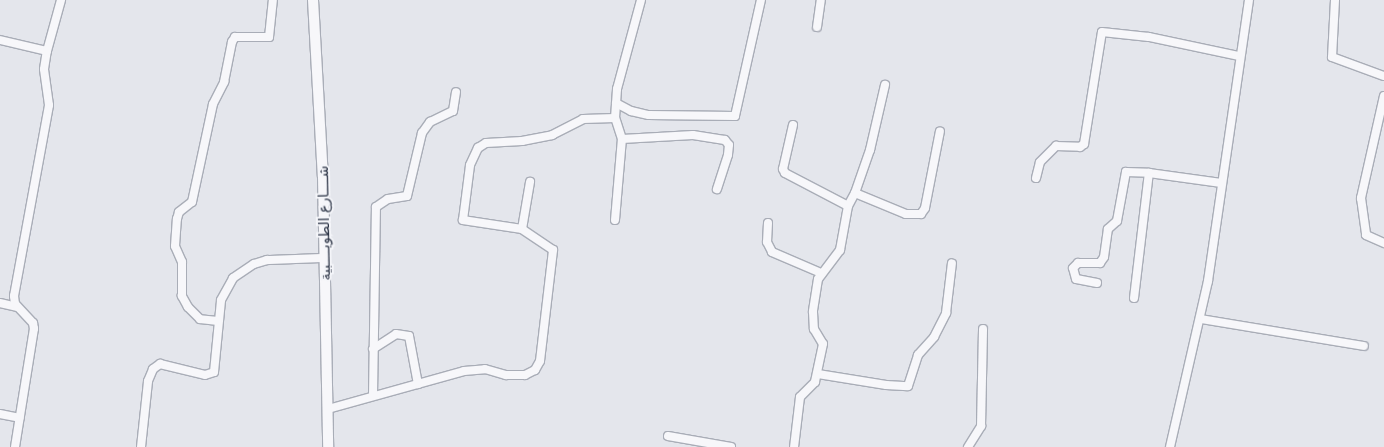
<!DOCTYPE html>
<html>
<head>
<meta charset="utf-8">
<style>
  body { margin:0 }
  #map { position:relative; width:1384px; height:447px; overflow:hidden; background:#e4e6ec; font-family:"DejaVu Sans","Noto Naskh Arabic",sans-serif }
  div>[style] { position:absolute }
  .roads { filter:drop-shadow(1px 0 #a9adb7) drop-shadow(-1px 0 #a9adb7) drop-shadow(0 1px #a9adb7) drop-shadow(0 -1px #a9adb7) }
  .minor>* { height:8px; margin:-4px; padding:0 4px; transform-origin:4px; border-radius:4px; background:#f7f7fa }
  .tertiary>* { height:10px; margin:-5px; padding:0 5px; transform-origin:5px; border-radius:5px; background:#f7f7fa }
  span { translate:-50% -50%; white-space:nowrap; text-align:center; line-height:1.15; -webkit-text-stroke:4px #f4f5f9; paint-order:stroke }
  .street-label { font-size:14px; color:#2b3345 }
</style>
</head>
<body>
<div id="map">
  <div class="roads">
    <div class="minor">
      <div style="left:1335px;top:0;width:57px;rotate:93deg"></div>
      <div style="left:1332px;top:57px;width:55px;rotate:20.1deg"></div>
      <div style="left:817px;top:27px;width:27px;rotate:-82deg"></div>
      <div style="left:0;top:40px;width:48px;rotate:13.2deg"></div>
      <div style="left:1384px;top:96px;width:105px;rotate:102.7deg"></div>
      <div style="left:1361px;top:198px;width:37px;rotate:82deg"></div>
      <div style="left:1366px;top:235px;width:20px;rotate:24deg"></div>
      <div style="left:616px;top:103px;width:17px;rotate:28deg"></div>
      <div style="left:631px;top:111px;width:18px;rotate:13deg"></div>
      <div style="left:649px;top:115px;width:86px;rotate:0.7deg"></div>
      <div style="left:735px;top:116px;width:119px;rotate:-77.4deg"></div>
      <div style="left:793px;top:125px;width:45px;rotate:102.8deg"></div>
      <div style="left:783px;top:169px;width:4px;rotate:63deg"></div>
      <div style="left:785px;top:173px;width:71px;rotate:27.6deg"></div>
      <div style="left:848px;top:206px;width:45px;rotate:100.3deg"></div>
      <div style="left:840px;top:250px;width:36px;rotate:127deg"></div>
      <div style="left:818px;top:279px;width:33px;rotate:99deg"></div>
      <div style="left:813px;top:312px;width:17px;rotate:87deg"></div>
      <div style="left:814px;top:329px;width:17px;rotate:59deg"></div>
      <div style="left:823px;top:344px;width:39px;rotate:102deg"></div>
      <div style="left:815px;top:382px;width:21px;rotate:135deg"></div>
      <div style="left:800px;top:397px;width:50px;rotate:96.8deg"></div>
      <div style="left:622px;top:139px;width:71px;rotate:-3.2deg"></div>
      <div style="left:693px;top:135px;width:32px;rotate:9deg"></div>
      <div style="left:725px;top:140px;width:6px;rotate:51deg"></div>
      <div style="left:729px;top:145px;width:10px;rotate:96deg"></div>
      <div style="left:728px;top:155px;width:36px;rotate:108deg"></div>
      <div style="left:1036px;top:178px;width:16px;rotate:-76deg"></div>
      <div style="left:1040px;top:162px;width:23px;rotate:-45deg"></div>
      <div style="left:1056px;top:146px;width:24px;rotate:2deg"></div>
      <div style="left:1080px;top:147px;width:5px;rotate:-37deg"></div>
      <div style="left:1084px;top:144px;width:113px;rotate:-80.9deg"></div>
      <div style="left:1102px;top:32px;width:47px;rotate:6.1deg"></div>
      <div style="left:1149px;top:37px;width:92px;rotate:11.9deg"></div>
      <div style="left:855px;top:193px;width:46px;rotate:-70.8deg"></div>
      <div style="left:870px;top:150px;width:67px;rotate:-77deg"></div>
      <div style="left:848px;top:206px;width:15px;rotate:-62deg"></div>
      <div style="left:855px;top:193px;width:55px;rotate:22.4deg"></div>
      <div style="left:906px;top:214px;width:15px"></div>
      <div style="left:921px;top:214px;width:7px;rotate:-56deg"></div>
      <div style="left:925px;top:208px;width:78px;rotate:-79deg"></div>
      <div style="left:615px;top:220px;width:81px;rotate:-85.1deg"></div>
      <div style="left:622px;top:139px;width:22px;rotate:-108deg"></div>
      <div style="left:615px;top:118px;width:29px;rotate:-86deg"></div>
      <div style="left:617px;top:89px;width:92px;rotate:-74.9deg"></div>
      <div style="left:768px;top:223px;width:19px;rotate:93deg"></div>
      <div style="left:767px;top:242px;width:11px;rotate:63deg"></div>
      <div style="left:772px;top:252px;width:53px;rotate:23.2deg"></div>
      <div style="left:522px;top:229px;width:60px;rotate:-171.3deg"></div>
      <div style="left:463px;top:220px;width:55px;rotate:-82.7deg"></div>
      <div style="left:470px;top:165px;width:19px;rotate:-65deg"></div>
      <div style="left:478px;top:148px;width:9px;rotate:-32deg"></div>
      <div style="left:486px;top:143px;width:36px;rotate:-3deg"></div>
      <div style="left:522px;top:141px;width:31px;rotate:-11deg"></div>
      <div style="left:552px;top:135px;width:35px;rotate:-27deg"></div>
      <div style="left:583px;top:119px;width:32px;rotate:-2deg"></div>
      <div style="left:1097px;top:283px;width:21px;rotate:-169deg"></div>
      <div style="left:1076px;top:279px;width:11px;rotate:-105deg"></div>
      <div style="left:1073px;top:268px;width:7px;rotate:-45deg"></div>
      <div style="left:1078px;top:263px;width:22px"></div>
      <div style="left:1100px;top:263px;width:7px;rotate:-56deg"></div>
      <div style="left:1104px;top:257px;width:28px;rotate:-82deg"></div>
      <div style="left:1108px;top:229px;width:12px;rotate:-42deg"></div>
      <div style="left:1117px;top:221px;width:50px;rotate:-79.6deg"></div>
      <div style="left:1126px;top:172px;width:23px;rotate:2deg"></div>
      <div style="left:1134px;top:298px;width:126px;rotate:-83.2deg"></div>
      <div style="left:1149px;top:173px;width:73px;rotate:7.9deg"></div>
      <div style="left:0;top:303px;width:17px;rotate:13deg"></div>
      <div style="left:1201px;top:319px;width:165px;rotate:9.4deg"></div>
      <div style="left:218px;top:321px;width:18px;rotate:-174deg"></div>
      <div style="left:200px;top:319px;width:17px;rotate:-135deg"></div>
      <div style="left:188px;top:307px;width:13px;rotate:-119deg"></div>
      <div style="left:182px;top:296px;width:34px;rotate:-90deg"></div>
      <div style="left:182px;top:262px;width:17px;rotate:-114deg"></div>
      <div style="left:175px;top:246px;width:27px;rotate:-86deg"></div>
      <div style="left:177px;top:219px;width:7px;rotate:-74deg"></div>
      <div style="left:179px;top:212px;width:16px;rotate:-38deg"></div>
      <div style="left:192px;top:202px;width:100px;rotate:-77.9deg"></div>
      <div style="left:213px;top:104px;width:25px;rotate:-63deg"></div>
      <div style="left:224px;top:82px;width:41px;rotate:-78.7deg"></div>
      <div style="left:232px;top:42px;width:6px;rotate:-59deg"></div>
      <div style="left:235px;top:37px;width:34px"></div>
      <div style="left:269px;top:37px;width:37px;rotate:-84deg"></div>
      <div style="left:373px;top:349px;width:27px;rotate:-33deg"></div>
      <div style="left:396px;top:334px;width:13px;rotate:9deg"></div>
      <div style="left:409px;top:336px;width:49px;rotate:79.4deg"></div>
      <div style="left:818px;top:374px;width:69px;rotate:9.2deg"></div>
      <div style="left:886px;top:385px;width:22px;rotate:3deg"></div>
      <div style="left:908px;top:386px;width:33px;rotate:-72deg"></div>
      <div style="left:918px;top:355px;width:24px;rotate:-48deg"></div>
      <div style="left:934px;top:337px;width:27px;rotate:-63deg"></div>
      <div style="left:946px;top:313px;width:50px;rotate:-83.2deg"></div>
      <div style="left:373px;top:395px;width:188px;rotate:-89.1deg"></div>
      <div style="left:376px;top:207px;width:14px;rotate:-34deg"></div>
      <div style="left:388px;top:199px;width:19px;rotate:-9deg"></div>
      <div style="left:407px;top:196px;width:65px;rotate:-76.6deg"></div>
      <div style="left:422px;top:133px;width:14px;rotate:-54deg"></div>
      <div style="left:430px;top:122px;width:25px;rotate:-26deg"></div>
      <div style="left:453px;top:111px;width:19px;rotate:-81deg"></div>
      <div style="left:328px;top:409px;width:141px;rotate:-15.6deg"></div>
      <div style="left:464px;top:371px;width:21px;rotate:-5deg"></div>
      <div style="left:485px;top:369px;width:22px;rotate:16deg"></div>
      <div style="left:506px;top:375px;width:19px"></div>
      <div style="left:525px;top:375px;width:11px;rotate:-27deg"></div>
      <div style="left:535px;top:370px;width:10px;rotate:-61deg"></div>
      <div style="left:540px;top:361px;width:112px;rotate:-83.3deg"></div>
      <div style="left:553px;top:250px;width:37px;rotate:-146deg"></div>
      <div style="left:522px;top:229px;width:48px;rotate:-80.3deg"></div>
      <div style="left:0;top:414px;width:20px;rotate:11deg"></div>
      <div style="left:668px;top:436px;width:64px;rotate:9.9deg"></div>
      <div style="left:15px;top:447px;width:120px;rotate:-80.9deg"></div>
      <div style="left:34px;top:329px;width:6px;rotate:-99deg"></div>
      <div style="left:33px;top:323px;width:26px;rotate:-133deg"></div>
      <div style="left:15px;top:304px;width:8px;rotate:-97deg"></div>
      <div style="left:14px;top:296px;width:194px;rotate:-79.6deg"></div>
      <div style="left:49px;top:105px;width:36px;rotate:-98deg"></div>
      <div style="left:44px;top:69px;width:18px;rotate:-81deg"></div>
      <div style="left:47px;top:51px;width:53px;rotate:-74.6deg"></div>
      <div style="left:141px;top:447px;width:66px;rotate:-83.9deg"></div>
      <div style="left:148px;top:381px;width:13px;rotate:-67deg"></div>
      <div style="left:153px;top:369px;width:9px;rotate:-36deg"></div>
      <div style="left:160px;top:364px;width:46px;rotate:13.7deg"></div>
      <div style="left:205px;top:375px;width:9px;rotate:-18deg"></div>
      <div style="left:214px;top:372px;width:72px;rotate:-84.4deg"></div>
      <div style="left:221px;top:300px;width:25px;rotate:-61deg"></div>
      <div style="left:233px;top:278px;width:25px;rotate:-34deg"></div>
      <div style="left:254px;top:264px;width:14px;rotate:-17deg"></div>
      <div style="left:267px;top:260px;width:57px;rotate:-2deg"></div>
      <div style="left:968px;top:447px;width:25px;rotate:-58deg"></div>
      <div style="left:981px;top:426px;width:97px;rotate:-88.8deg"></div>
      <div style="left:1170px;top:447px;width:170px;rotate:-77.1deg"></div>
      <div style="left:1208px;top:281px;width:284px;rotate:-81.7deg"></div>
    </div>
    <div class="tertiary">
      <div style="left:313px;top:0;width:177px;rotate:86.8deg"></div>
      <div style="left:323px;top:177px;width:270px;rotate:88.9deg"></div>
    </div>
  </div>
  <div class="street-label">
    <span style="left:324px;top:223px;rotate:-91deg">شــــارع الطويــــبية</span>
  </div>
</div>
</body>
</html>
